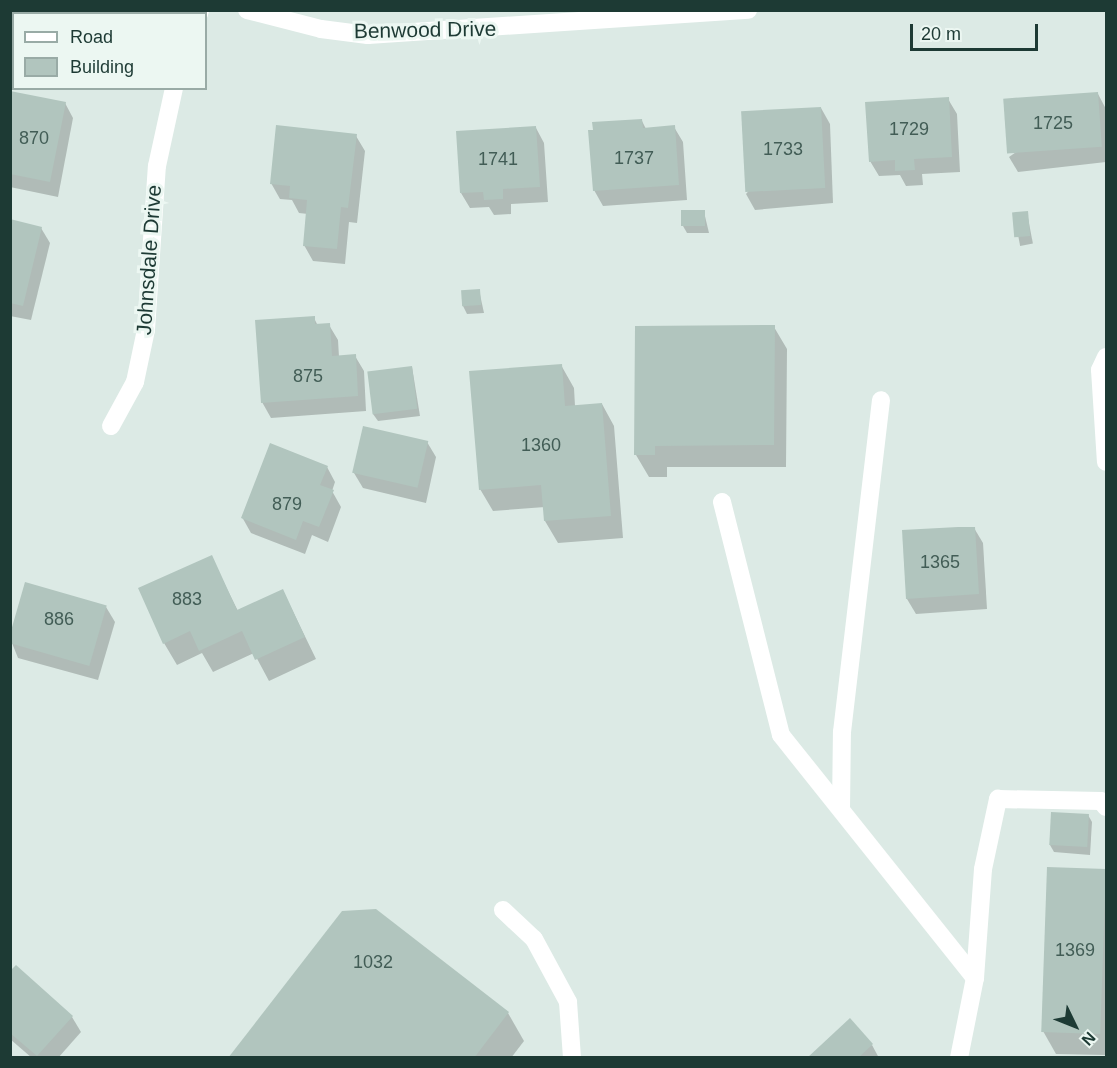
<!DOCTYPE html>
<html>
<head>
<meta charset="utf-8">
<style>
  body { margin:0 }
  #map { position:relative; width:1117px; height:1068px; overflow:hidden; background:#dceae5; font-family:Arial,sans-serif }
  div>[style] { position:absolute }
  .shadow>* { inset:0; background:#0003; transform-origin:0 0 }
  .building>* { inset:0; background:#b1c5be; transform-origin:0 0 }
  .service>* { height:18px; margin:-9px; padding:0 9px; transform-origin:9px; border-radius:9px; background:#fff }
  .minor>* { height:18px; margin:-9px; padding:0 9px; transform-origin:9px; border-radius:9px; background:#fff }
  span { translate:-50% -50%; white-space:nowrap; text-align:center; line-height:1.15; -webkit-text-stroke:6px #ecf7f2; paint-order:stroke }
  .number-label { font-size:18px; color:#425d56 }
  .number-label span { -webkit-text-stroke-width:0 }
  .street-label { font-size:21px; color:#1d3a34 }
  .frame { position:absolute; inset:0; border:12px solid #1d3a34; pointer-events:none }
  .legend { position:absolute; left:12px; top:12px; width:195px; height:78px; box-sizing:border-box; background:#ecf7f2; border:2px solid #99aba6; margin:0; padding:8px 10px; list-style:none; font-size:18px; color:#1d3a34 }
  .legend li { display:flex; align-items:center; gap:12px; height:30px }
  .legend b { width:30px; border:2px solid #99aba6 }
  .north { position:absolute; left:1045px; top:996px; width:60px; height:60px; -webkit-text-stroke:4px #ecf7f2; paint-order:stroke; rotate:133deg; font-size:16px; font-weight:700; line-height:24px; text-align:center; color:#1d3a34 }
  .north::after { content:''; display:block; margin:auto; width:21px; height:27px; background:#1d3a34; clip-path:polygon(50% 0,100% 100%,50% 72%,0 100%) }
  .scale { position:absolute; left:910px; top:24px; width:128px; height:27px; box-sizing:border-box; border:3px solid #1d3a34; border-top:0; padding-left:8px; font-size:18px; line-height:21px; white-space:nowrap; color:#1d3a34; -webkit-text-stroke:4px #ecf7f2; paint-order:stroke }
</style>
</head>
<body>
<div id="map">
  <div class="shadow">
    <div style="clip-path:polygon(36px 10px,108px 10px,35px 14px)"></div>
    <div style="clip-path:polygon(10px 92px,65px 103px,73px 118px,58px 197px,10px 187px)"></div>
    <div style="clip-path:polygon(1098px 94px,1106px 109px,1106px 162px,1018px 172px,1009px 157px)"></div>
    <div style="clip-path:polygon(948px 99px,957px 114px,960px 172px,922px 174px,923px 185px,906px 186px,900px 175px,879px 176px,870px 161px)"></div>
    <div style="clip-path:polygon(821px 108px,830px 124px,833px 203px,755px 210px,746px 194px)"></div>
    <div style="clip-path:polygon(642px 121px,646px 129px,674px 127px,683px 142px,687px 200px,603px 206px,594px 190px)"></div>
    <div style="clip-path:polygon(536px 128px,544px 143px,548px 202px,511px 204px,511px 214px,494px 215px,489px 207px,470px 208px,461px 193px)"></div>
    <div style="clip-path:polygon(356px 136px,365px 151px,357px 223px,349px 222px,345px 264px,313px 261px,304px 245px,308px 214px,299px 213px,292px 200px,280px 199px,271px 183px)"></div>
    <div style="clip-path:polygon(704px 212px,709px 233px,687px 233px,683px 226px)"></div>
    <div style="left:1027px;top:213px;width:31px;height:13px;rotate:79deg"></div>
    <div style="clip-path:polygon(10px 221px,41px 228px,50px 243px,31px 320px,10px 316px)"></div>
    <div style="clip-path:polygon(479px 290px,484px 313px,467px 314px,463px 306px)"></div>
    <div style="clip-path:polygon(314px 318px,318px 326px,329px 325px,338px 340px,339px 357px,355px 356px,364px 371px,366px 411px,271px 418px,262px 402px)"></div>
    <div style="clip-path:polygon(774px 327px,787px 349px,786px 467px,667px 467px,667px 477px,649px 477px,636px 455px)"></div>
    <div style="clip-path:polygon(561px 365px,574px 388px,575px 406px,602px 404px,614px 426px,623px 538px,558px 543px,545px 521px,545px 507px,493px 511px,480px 489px)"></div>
    <div style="clip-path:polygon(412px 367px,420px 416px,378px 421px,373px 414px)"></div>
    <div style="clip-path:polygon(427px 442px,436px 457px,426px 503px,363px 488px,354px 473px)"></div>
    <div style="clip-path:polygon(327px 467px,335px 482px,332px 491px,341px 507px,328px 542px,312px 535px,305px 554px,251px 533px,242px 517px)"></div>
    <div style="clip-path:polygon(974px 528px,983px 543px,987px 609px,916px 614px,907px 599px,903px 532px)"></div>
    <div style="clip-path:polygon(211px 557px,238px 611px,283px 591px,316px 659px,269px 681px,254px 653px,213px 672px,202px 653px,177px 665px,164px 643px)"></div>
    <div style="clip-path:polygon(26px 584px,106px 607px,115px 622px,98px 680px,18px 658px,10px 638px)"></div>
    <div style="clip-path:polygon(1088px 815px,1092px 822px,1090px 855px,1054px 852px,1050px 845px)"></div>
    <div style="clip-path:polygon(1048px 869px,1106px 870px,1106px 1055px,1056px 1054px,1043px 1031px)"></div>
    <div style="clip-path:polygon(376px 911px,508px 1013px,524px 1041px,511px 1058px,230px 1058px)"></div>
    <div style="clip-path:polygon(10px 974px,72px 1017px,81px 1032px,58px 1058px,32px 1058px,10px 1039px)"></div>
    <div style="clip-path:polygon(872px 1045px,879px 1058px,809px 1058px)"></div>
  </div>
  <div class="building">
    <div style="clip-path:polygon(35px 10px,95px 10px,34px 14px)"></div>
    <div style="clip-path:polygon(10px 91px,66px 102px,50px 182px,10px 174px)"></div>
    <div style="left:1098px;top:92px;width:55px;height:95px;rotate:86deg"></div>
    <div style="clip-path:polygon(949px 97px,952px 157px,914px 159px,915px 170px,895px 171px,895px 160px,869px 162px,865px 102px)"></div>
    <div style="left:821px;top:107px;width:81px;height:80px;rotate:87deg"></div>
    <div style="clip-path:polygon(642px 119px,643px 128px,675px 125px,679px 185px,593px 191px,588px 130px,593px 130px,592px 122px)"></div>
    <div style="clip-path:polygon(276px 125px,357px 134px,348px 208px,341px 207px,337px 249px,303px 246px,307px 200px,289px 198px,290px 186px,270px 184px)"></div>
    <div style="clip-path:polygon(536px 126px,540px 187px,503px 189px,503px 199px,484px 200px,483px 192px,460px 193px,456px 131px)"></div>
    <div style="left:681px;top:210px;width:24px;height:16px"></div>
    <div style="left:1028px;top:211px;width:25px;height:16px;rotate:85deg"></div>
    <div style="clip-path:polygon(10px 219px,42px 227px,23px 306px,10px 303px)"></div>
    <div style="left:480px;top:289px;width:16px;height:19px;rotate:86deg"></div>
    <div style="clip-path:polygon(315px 316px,315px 324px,330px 323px,332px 356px,356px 354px,358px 396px,261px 403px,255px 320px)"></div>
    <div style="clip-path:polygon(775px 325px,774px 445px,655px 446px,655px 455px,634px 455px,635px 326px)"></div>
    <div style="clip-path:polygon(562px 364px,565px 406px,602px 403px,611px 516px,544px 521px,541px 485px,479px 490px,469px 371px)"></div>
    <div style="left:412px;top:366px;width:43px;height:45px;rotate:83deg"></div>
    <div style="left:363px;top:426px;width:67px;height:48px;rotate:13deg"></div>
    <div style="clip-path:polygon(270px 443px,328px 466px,320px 485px,334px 490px,319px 527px,303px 521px,296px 540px,241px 518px)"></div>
    <div style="clip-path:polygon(958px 527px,975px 527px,979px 594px,906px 599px,902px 530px)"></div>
    <div style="clip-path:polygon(212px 555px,237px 610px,283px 589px,305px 637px,255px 660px,242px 631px,199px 651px,190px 631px,163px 644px,138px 588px)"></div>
    <div style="left:25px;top:582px;width:85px;height:63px;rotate:16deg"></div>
    <div style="left:1051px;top:812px;width:38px;height:33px;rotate:3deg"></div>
    <div style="left:1047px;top:867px;width:59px;height:165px;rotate:2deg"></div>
    <div style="clip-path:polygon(376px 909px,509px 1012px,474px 1058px,228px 1058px,342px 911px)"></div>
    <div style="clip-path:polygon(16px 965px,73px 1016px,37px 1056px,10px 1033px,10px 971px)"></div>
    <div style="clip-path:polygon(850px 1018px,873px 1044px,858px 1058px,807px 1058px)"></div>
  </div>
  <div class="service">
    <div style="left:1106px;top:357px;width:14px;rotate:115deg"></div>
    <div style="left:1100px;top:370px;width:92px;rotate:86.3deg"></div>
    <div style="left:722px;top:502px;width:240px;rotate:75.8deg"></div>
    <div style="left:781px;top:735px;width:311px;rotate:51.4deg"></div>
    <div style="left:841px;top:809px;width:77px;rotate:-89.3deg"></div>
    <div style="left:842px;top:732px;width:334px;rotate:-83.3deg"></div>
    <div style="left:503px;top:910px;width:42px;rotate:43.1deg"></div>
    <div style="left:534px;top:939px;width:72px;rotate:61.6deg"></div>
    <div style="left:568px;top:1002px;width:56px;rotate:85.9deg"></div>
    <div style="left:959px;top:1058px;width:82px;rotate:-78.7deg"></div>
    <div style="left:975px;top:978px;width:109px;rotate:-85.8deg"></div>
    <div style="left:983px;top:869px;width:72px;rotate:-77.9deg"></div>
    <div style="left:998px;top:799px;width:103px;rotate:1.1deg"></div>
    <div style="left:1101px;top:801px;width:8px;rotate:50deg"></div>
  </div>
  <div class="minor">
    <div style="left:247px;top:10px;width:76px;rotate:14.4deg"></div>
    <div style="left:321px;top:29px;width:47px;rotate:7.3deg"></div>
    <div style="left:368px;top:35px;width:381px;rotate:-3.8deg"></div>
    <div style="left:199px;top:14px;width:4px;rotate:-76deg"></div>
    <div style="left:111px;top:426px;width:50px;rotate:-61.4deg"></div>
    <div style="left:135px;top:382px;width:53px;rotate:-78.1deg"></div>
    <div style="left:146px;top:330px;width:164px;rotate:-86.2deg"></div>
    <div style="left:157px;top:166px;width:80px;rotate:-77.7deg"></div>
  </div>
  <div class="number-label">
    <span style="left:1053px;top:123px">1725</span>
    <span style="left:909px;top:129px">1729</span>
    <span style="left:34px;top:138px">870</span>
    <span style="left:783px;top:149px">1733</span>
    <span style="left:634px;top:158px">1737</span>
    <span style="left:498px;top:159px">1741</span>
    <span style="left:308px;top:376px">875</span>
    <span style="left:541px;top:445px">1360</span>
    <span style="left:287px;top:504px">879</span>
    <span style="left:940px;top:562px">1365</span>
    <span style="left:187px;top:599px">883</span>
    <span style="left:59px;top:619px">886</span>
    <span style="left:1075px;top:950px">1369</span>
    <span style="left:373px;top:962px">1032</span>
  </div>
  <div class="street-label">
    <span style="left:425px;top:30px;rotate:-1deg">Benwood Drive</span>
    <span style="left:149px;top:260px;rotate:-86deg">Johnsdale Drive</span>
  </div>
  <div class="frame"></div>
  <ul class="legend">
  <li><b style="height:8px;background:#fff"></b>Road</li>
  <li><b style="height:16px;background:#b1c5be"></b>Building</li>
  </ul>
  <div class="north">N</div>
  <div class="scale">20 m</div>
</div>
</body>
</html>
